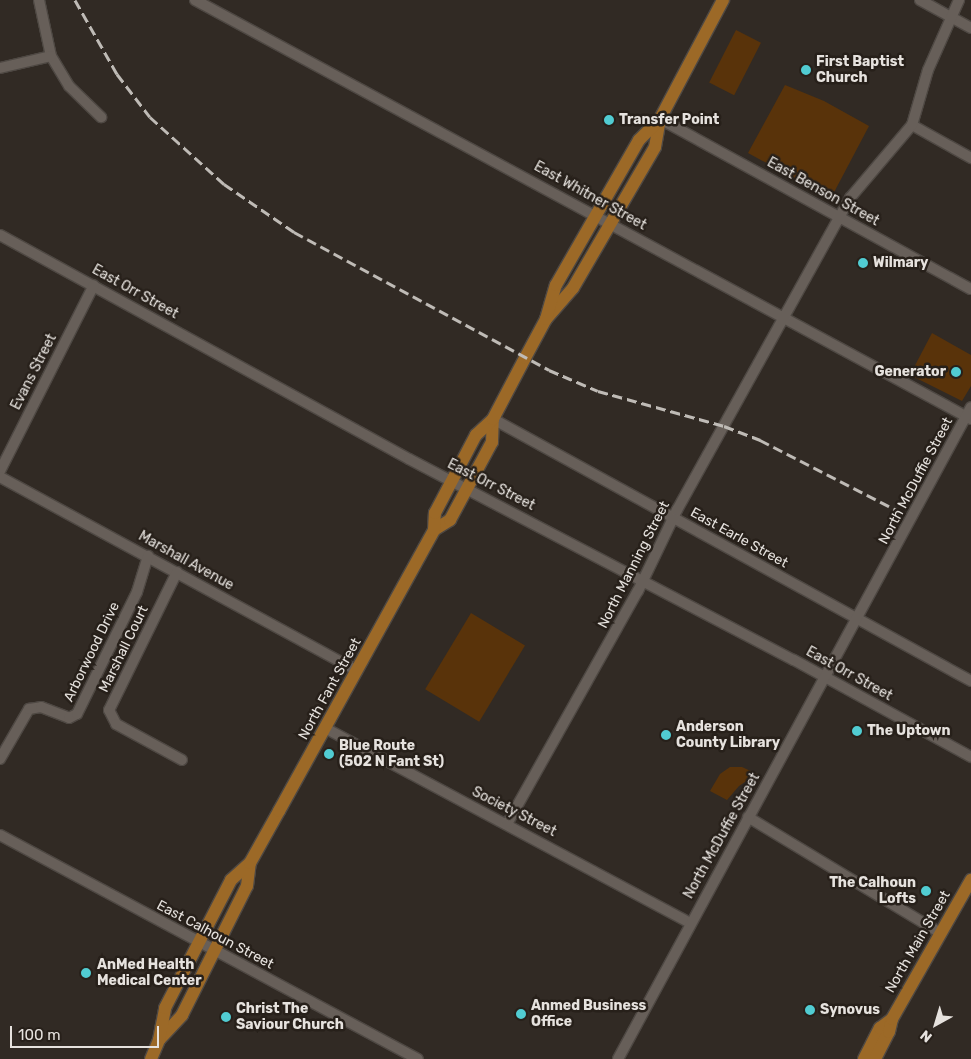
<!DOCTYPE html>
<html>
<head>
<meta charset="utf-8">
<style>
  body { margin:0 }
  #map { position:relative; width:971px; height:1059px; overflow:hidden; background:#312a24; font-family:Rubik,sans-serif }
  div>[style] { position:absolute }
  .green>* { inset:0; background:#59330a; transform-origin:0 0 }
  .roads { filter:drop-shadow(1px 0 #4e4843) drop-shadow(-1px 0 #4e4843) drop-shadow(0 1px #4e4843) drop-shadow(0 -1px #4e4843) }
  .minor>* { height:10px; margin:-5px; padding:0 5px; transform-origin:5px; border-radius:5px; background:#675f59 }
  .major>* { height:12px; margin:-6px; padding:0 6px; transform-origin:6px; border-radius:6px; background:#9c6927 }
  .rail>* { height:3px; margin-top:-1.5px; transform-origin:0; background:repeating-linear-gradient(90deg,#bfbbb6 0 10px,transparent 0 15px) }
  .dots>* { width:14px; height:14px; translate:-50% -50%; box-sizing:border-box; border:2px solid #27201a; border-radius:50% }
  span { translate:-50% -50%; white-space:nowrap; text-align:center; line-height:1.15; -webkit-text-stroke:5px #27201a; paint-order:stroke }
  .poi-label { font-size:14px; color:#e6e2de; font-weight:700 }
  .left { translate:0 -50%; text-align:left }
  .right { translate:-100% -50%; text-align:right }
  .street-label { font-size:14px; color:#e6e2de }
  .north { position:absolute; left:911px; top:999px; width:50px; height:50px; -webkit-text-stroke:4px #27201a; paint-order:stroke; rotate:219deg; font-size:14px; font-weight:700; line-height:20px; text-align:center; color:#e6e2de }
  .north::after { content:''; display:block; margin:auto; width:18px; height:22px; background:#e6e2de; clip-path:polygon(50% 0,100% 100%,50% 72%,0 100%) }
  .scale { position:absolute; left:10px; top:1026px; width:149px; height:22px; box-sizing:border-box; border:2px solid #e6e2de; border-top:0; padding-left:6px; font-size:15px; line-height:18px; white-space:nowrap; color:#e6e2de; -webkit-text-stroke:4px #27201a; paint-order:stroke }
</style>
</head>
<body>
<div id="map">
  <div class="green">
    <div style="left:736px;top:30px;width:28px;height:59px;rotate:27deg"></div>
    <div style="clip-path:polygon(785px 85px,824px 101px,869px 126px,831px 198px,748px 153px)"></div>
    <div style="clip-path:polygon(932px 333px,971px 355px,971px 386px,962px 401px,910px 375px)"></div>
    <div style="left:471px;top:613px;width:63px;height:89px;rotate:31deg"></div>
    <div style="clip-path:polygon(730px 767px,742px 767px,757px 774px,739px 786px,727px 800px,710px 791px,720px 774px)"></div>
  </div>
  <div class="roads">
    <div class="minor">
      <div style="left:39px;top:0;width:57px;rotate:77.9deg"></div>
      <div style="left:51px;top:56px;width:35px;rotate:59deg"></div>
      <div style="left:69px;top:86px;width:45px;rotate:44.1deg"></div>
      <div style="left:195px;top:0;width:882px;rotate:28.37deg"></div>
      <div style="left:920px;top:0;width:58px;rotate:28.8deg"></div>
      <div style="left:0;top:68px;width:52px;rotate:-13.2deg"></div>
      <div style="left:660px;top:119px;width:354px;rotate:28.7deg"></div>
      <div style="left:912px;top:125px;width:68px;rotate:29.2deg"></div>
      <div style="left:0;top:235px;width:466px;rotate:28.7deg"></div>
      <div style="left:409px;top:459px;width:434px;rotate:27.6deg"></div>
      <div style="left:794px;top:660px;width:202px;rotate:28.7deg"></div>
      <div style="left:493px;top:419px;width:545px;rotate:28.73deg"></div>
      <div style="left:0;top:471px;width:208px;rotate:-63.2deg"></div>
      <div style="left:0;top:477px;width:406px;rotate:28.5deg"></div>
      <div style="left:177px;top:572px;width:154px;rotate:116.2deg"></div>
      <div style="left:109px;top:710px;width:16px;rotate:63deg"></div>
      <div style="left:116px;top:724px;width:75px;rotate:28.6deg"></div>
      <div style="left:325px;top:728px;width:414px;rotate:28.1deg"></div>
      <div style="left:0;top:759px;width:58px;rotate:-59.9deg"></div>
      <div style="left:29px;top:709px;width:12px;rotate:-9deg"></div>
      <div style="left:41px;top:707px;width:30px;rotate:21deg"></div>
      <div style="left:69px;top:718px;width:9px;rotate:-27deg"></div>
      <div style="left:77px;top:714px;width:136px;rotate:-63.8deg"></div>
      <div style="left:137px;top:592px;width:38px;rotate:-73deg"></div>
      <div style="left:748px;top:817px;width:224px;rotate:31.1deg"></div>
      <div style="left:507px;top:824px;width:267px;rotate:-60.7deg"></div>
      <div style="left:638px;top:591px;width:90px;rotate:-64.3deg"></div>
      <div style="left:677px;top:510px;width:357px;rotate:-61deg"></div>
      <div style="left:850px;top:198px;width:96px;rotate:-49.7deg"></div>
      <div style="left:912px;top:125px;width:57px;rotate:-73.8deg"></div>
      <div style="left:928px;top:70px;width:77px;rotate:-66.1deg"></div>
      <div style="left:0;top:835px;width:474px;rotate:28.2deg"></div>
      <div style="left:618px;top:1059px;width:741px;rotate:-61.57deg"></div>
    </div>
    <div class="major">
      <div style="left:546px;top:319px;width:41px;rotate:-48.9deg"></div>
      <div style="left:573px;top:288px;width:163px;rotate:-59.8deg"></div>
      <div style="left:655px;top:147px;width:28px;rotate:-80deg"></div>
      <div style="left:434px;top:530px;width:19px;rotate:-32deg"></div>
      <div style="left:450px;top:520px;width:89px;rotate:-61.7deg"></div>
      <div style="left:492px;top:442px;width:23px;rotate:-88deg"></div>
      <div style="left:159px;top:1040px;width:34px;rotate:-47deg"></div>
      <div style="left:182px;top:1015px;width:144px;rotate:-63.3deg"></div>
      <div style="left:247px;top:886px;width:23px;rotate:-83deg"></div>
      <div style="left:151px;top:1059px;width:21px;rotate:-67deg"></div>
      <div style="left:159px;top:1040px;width:33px;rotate:-79deg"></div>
      <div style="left:165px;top:1008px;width:144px;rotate:-62.7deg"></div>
      <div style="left:231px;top:880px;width:25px;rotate:-42deg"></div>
      <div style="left:250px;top:863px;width:60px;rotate:-60.9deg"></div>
      <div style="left:279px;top:811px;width:321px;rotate:-61.1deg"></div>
      <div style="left:434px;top:530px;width:17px;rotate:-87deg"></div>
      <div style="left:435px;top:513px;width:88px;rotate:-62.3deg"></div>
      <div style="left:476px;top:435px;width:23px;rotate:-43deg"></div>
      <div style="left:493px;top:419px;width:69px;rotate:-62.3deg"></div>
      <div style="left:525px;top:358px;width:44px;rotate:-61.7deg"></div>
      <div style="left:546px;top:319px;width:35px;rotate:-74deg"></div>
      <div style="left:556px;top:285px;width:167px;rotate:-60.2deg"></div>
      <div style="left:639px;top:140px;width:30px;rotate:-45deg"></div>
      <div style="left:660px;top:119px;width:135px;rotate:-62.1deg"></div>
      <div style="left:864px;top:1059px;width:35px;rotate:-63deg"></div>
      <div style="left:880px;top:1028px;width:15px;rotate:-37deg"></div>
      <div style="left:875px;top:1059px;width:30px;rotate:-63deg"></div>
      <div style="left:889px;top:1032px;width:13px;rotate:-77deg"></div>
      <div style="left:892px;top:1019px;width:160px;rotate:-60.4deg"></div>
    </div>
  </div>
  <div class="rail">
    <div style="left:75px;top:0;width:85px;rotate:60.4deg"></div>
    <div style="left:117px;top:74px;width:54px;rotate:52.5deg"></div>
    <div style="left:150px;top:117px;width:100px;rotate:42.2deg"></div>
    <div style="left:224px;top:184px;width:85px;rotate:34.4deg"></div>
    <div style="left:294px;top:232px;width:290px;rotate:28.4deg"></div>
    <div style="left:549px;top:370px;width:53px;rotate:23.2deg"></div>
    <div style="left:598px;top:391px;width:131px;rotate:15.5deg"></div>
    <div style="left:724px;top:426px;width:39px;rotate:21deg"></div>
    <div style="left:760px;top:440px;width:153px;rotate:27.2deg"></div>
  </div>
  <div class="dots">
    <div style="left:806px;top:70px;background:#51ccd2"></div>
    <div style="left:609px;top:120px;background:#51ccd2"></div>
    <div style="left:863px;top:263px;background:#51ccd2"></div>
    <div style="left:956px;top:372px;background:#51ccd2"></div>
    <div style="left:857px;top:731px;background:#51ccd2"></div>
    <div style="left:666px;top:735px;background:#51ccd2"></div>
    <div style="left:329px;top:754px;background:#51ccd2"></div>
    <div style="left:926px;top:891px;background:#51ccd2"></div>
    <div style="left:86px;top:973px;background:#51ccd2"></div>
    <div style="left:810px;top:1010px;background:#51ccd2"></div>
    <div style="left:521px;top:1014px;background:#51ccd2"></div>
    <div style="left:226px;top:1017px;background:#51ccd2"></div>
  </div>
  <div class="poi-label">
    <span class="left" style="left:816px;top:70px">First Baptist<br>Church</span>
    <span class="left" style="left:619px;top:120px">Transfer Point</span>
    <span class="left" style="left:873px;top:263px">Wilmary</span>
    <span class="right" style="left:946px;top:372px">Generator</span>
    <span class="left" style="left:676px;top:735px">Anderson<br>County Library</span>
    <span class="left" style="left:867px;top:731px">The Uptown</span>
    <span class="left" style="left:339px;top:754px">Blue Route<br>(502 N Fant St)</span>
    <span class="right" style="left:916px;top:891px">The Calhoun<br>Lofts</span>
    <span class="left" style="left:97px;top:973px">AnMed Health<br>Medical Center</span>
    <span class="left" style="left:531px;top:1014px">Anmed Business<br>Office</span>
    <span class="left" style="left:236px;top:1017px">Christ The<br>Saviour Church</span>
    <span class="left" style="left:820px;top:1010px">Synovus</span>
  </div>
  <div class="street-label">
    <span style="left:823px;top:192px;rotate:29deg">East Benson Street</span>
    <span style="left:590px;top:196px;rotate:29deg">East Whitner Street</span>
    <span style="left:135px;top:292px;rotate:29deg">East Orr Street</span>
    <span style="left:34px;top:372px;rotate:-63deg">Evans Street</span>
    <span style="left:916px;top:481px;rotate:-62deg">North McDuffie Street</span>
    <span style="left:491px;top:485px;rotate:27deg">East Orr Street</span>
    <span style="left:739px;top:538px;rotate:29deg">East Earle Street</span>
    <span style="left:186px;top:561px;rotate:29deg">Marshall Avenue</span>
    <span style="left:634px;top:565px;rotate:-63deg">North Manning Street</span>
    <span style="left:124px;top:649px;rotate:-64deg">Marshall Court</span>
    <span style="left:92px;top:652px;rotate:-64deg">Arborwood Drive</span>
    <span style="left:849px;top:674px;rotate:29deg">East Orr Street</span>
    <span style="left:330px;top:689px;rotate:-61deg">North Fant Street</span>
    <span style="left:514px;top:812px;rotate:27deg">Society Street</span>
    <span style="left:722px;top:836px;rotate:-61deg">North McDuffie Street</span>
    <span style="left:215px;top:935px;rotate:28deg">East Calhoun Street</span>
    <span style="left:918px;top:942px;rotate:-60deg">North Main Street</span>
  </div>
  <div class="north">N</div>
  <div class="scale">100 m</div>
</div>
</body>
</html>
